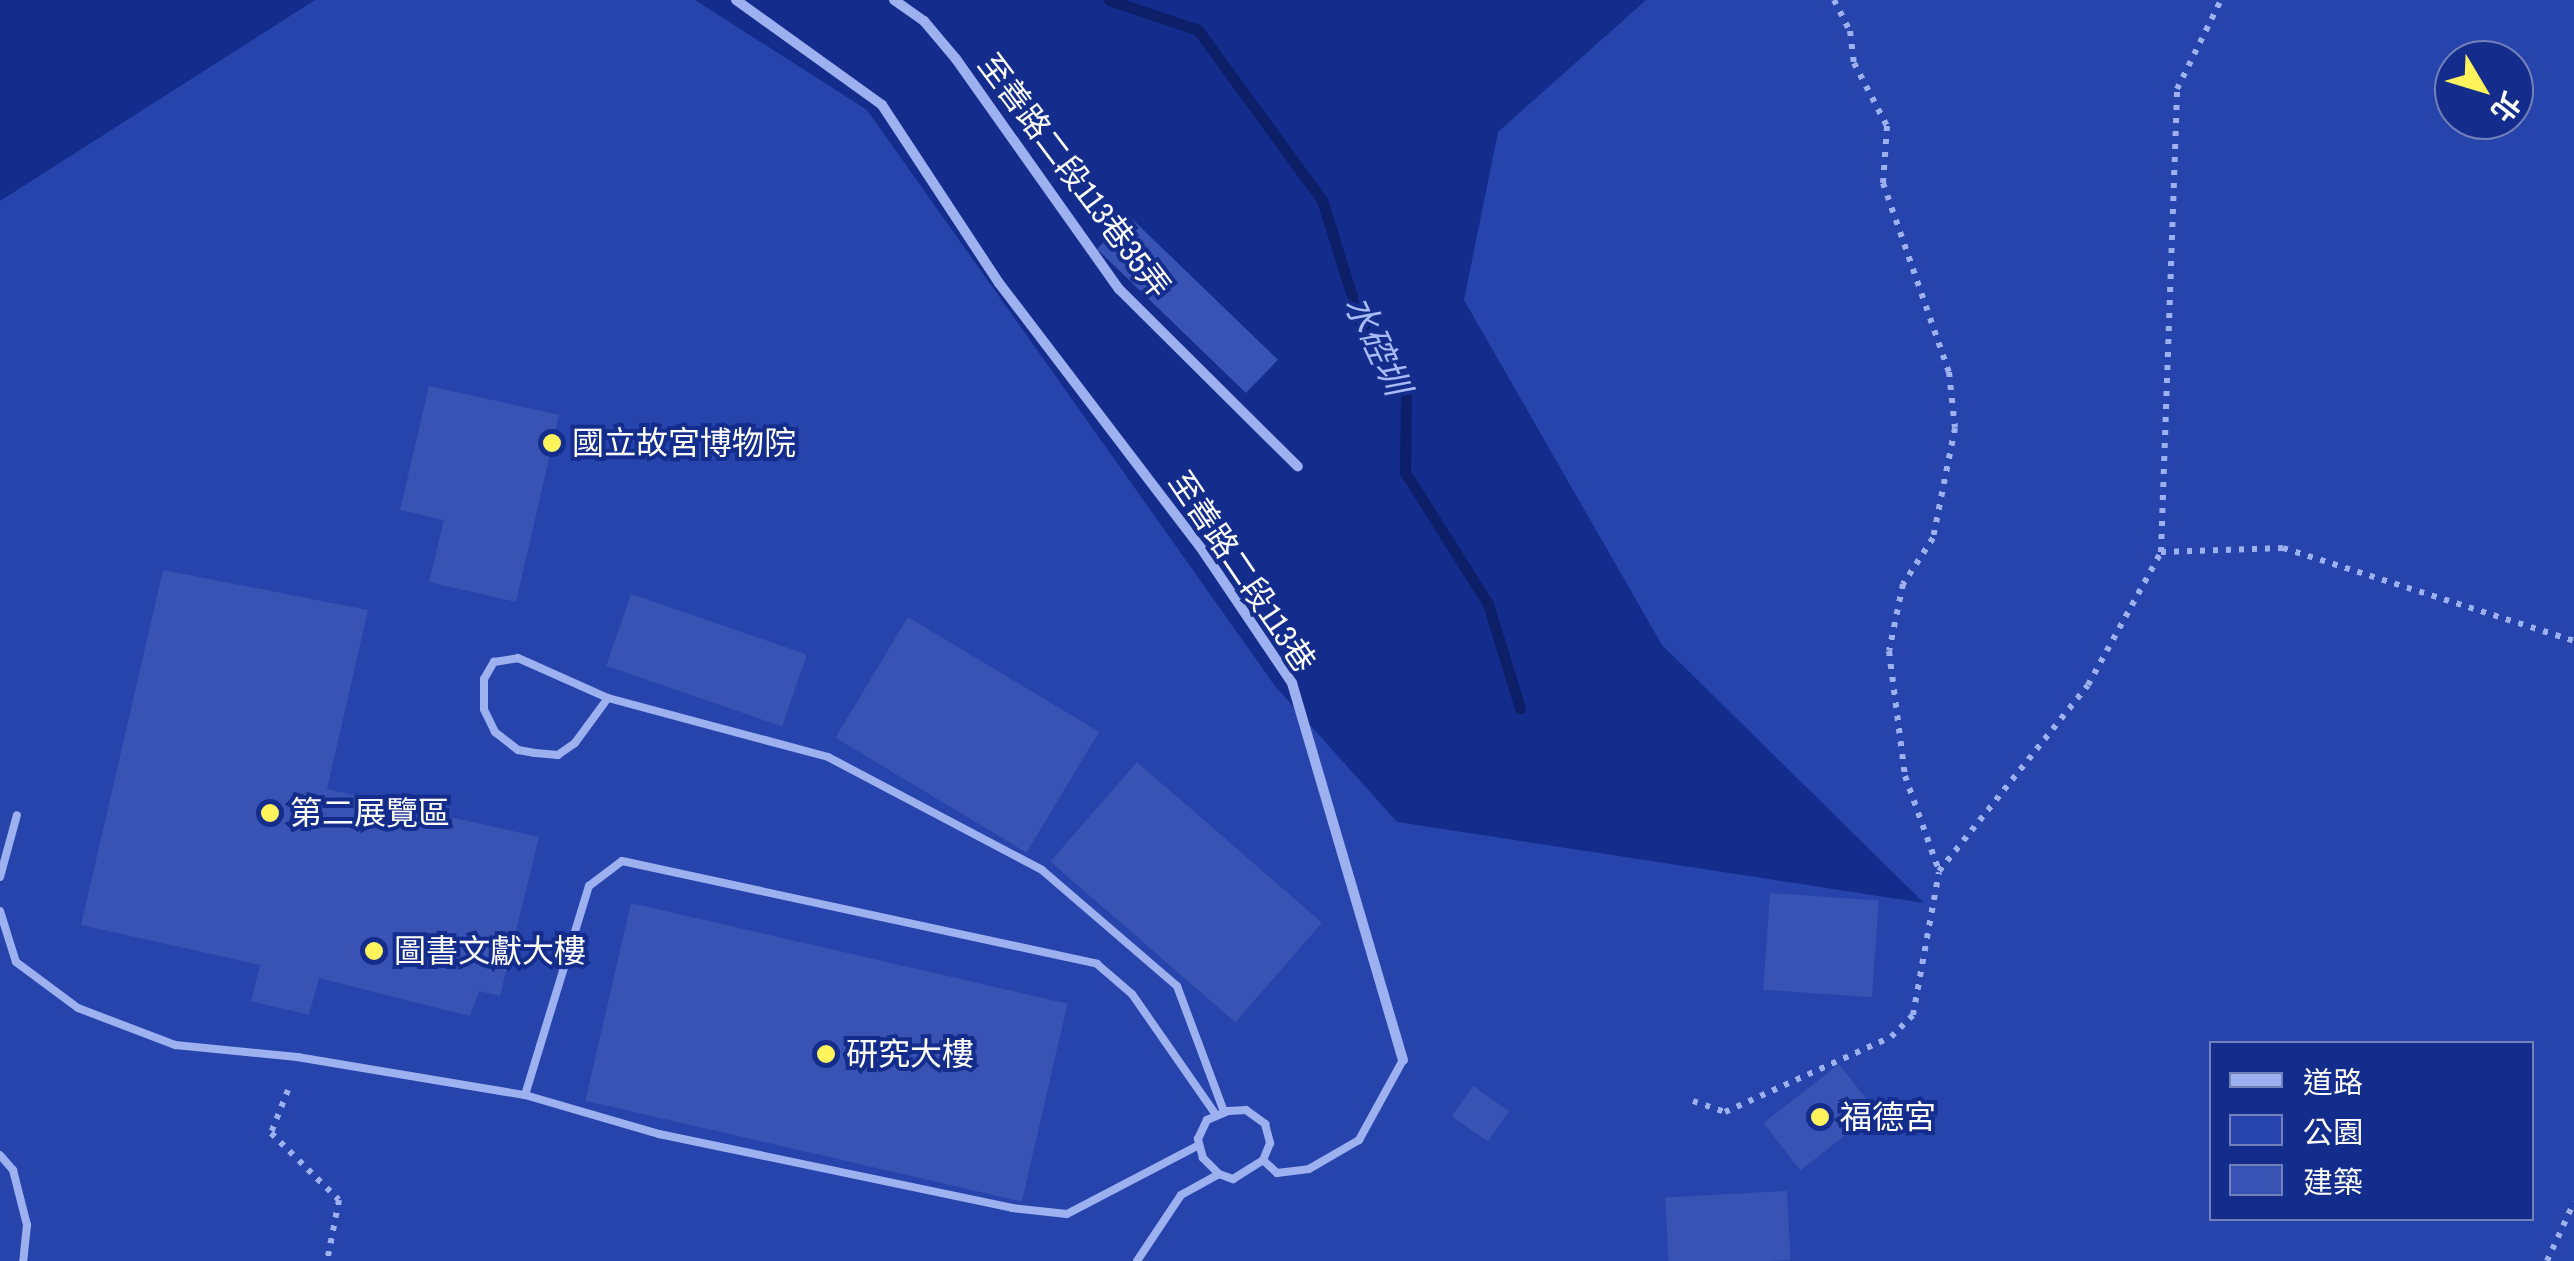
<!DOCTYPE html>
<html>
<head>
<meta charset="utf-8">
<style>
  body { margin:0 }
  #map { position:relative; width:2574px; height:1261px; overflow:hidden; background:#142d8c; font-family:"Archivo Narrow","Noto Sans TC",sans-serif }
  div>[style] { position:absolute }
  .green>* { inset:0; background:#2644ab }
  .stream>* { height:11px; margin:-5.5px; padding:0 5.5px; transform-origin:5.5px; border-radius:5.5px; background:#0c1f68 }
  .building>* { inset:0; background:#3853b3; transform-origin:0 0 }
  .path>* { height:6px; margin-top:-3px; transform-origin:0; background:repeating-linear-gradient(90deg,#9db0f0 0 5px,transparent 0 13px) }
  .service>* { height:8px; margin:-4px; padding:0 4px; transform-origin:4px; border-radius:4px; background:#9db0f0 }
  .minor>* { height:10px; margin:-5px; padding:0 5px; transform-origin:5px; border-radius:5px; background:#9db0f0 }
  .dots>* { width:28px; height:28px; translate:-50% -50%; box-sizing:border-box; border:5px solid #142d8c; border-radius:50% }
  span { translate:-50% -50%; white-space:nowrap; text-align:center; line-height:1.15; -webkit-text-stroke:8px #142d8c; paint-order:stroke }
  .street-label { font-size:32px; color:#fff }
  .poi-label { font-size:32px; color:#fff }
  .left { translate:0 -50%; text-align:left }
  .water-label { font-size:35px; color:#a8bbf7; font-style:italic }
  .legend { position:absolute; left:2209px; top:1041px; width:325px; height:180px; box-sizing:border-box; background:#142d8c; border:2px solid #7281ba; margin:0; padding:12px 18px; list-style:none; font-size:30px; color:#fff }
  .legend li { display:flex; align-items:center; gap:20px; height:50px }
  .legend b { width:50px; border:2px solid #7281ba }
  .north { position:absolute; left:2434px; top:40px; width:100px; height:100px; box-sizing:border-box; background:#142d8c; border:2px solid #7281ba; border-radius:50%; rotate:128deg; font-size:28px; font-weight:700; line-height:40px; text-align:center; color:#fff }
  .north::after { content:''; display:block; margin:auto; width:35px; height:45px; background:#fff45c; clip-path:polygon(50% 0,100% 100%,50% 72%,0 100%) }
</style>
</head>
<body>
<div id="map">
  <div class="green">
    <div style="clip-path:polygon(evenodd,315px 0,695px 0,867px 110px,1275px 686px,1397px 822px,1924px 903px,1662px 645px,1464px 300px,1498px 132px,1646px 0,2574px 0,2574px 1261px,0 1261px,0 201px,315px 0,2454px 60px,2514px 60px,2514px 120px,2454px 120px,2454px 60px,315px 0,2212px 1044px,2532px 1044px,2532px 1218px,2212px 1218px,2212px 1044px)"></div>
  </div>
  <div class="stream">
    <div style="left:1109px;top:0;width:94px;rotate:18.6deg"></div>
    <div style="left:1198px;top:30px;width:210px;rotate:53.9deg"></div>
    <div style="left:1322px;top:200px;width:128px;rotate:72.7deg"></div>
    <div style="left:1360px;top:322px;width:81px;rotate:55.5deg"></div>
    <div style="left:1406px;top:389px;width:83px;rotate:90.7deg"></div>
    <div style="left:1405px;top:472px;width:156px;rotate:57.8deg"></div>
    <div style="left:1488px;top:604px;width:109px;rotate:72.9deg"></div>
  </div>
  <div class="building">
    <div style="left:1129px;top:216px;width:207px;height:46px;rotate:44deg"></div>
    <div style="clip-path:polygon(429px 386px,559px 415px,516px 602px,429px 582px,444px 520px,400px 510px)"></div>
    <div style="clip-path:polygon(163px 570px,368px 610px,327px 789px,539px 837px,500px 996px,479px 991px,470px 1016px,319px 978px,309px 1015px,251px 1001px,260px 965px,81px 925px)"></div>
    <div style="left:631px;top:594px;width:186px;height:76px;rotate:19deg"></div>
    <div style="left:908px;top:617px;width:223px;height:141px;rotate:31deg"></div>
    <div style="left:1137px;top:762px;width:245px;height:132px;rotate:41deg"></div>
    <div style="left:1770px;top:893px;width:109px;height:97px;rotate:4deg"></div>
    <div style="left:631px;top:903px;width:448px;height:203px;rotate:13deg"></div>
    <div style="left:1839px;top:1064px;width:60px;height:96px;rotate:52deg"></div>
    <div style="left:1473px;top:1086px;width:44px;height:37px;rotate:35deg"></div>
    <div style="left:1787px;top:1191px;width:69px;height:122px;rotate:87deg"></div>
  </div>
  <div class="path">
    <div style="left:1834px;top:0;width:35px;rotate:63deg"></div>
    <div style="left:1850px;top:31px;width:32px;rotate:83deg"></div>
    <div style="left:1854px;top:63px;width:71px;rotate:62.4deg"></div>
    <div style="left:1887px;top:126px;width:57px;rotate:94deg"></div>
    <div style="left:1883px;top:183px;width:200px;rotate:70.8deg"></div>
    <div style="left:1949px;top:372px;width:56px;rotate:83.9deg"></div>
    <div style="left:1955px;top:428px;width:112px;rotate:101.3deg"></div>
    <div style="left:1933px;top:538px;width:55px;rotate:123.1deg"></div>
    <div style="left:1903px;top:584px;width:68px;rotate:101.8deg"></div>
    <div style="left:1889px;top:651px;width:126px;rotate:82.7deg"></div>
    <div style="left:1905px;top:776px;width:101px;rotate:70.3deg"></div>
    <div style="left:1939px;top:871px;width:238px;rotate:-51.3deg"></div>
    <div style="left:2088px;top:685px;width:152px;rotate:-61.2deg"></div>
    <div style="left:2161px;top:552px;width:463px;rotate:-88deg"></div>
    <div style="left:2177px;top:89px;width:99px;rotate:-63.7deg"></div>
    <div style="left:2161px;top:552px;width:122px;rotate:-1.9deg"></div>
    <div style="left:2283px;top:548px;width:305px;rotate:17.7deg"></div>
    <div style="left:288px;top:1090px;width:46px;rotate:111.6deg"></div>
    <div style="left:271px;top:1133px;width:95px;rotate:44.6deg"></div>
    <div style="left:339px;top:1200px;width:62px;rotate:101.1deg"></div>
    <div style="left:1693px;top:1101px;width:34px;rotate:19deg"></div>
    <div style="left:1725px;top:1112px;width:182px;rotate:-24.3deg"></div>
    <div style="left:1891px;top:1037px;width:31px;rotate:-45deg"></div>
    <div style="left:1913px;top:1015px;width:145px;rotate:-79.7deg"></div>
    <div style="left:2547px;top:1261px;width:65px;rotate:-65.4deg"></div>
  </div>
  <div class="service">
    <div style="left:608px;top:698px;width:56px;rotate:126.3deg"></div>
    <div style="left:575px;top:743px;width:21px;rotate:145deg"></div>
    <div style="left:558px;top:755px;width:23px;rotate:-175deg"></div>
    <div style="left:535px;top:753px;width:17px;rotate:-170deg"></div>
    <div style="left:518px;top:750px;width:29px;rotate:-142deg"></div>
    <div style="left:495px;top:732px;width:25px;rotate:-116deg"></div>
    <div style="left:484px;top:709px;width:30px;rotate:-90deg"></div>
    <div style="left:484px;top:679px;width:20px;rotate:-60deg"></div>
    <div style="left:494px;top:662px;width:24px;rotate:-9deg"></div>
    <div style="left:518px;top:658px;width:98px;rotate:24deg"></div>
    <div style="left:608px;top:698px;width:228px;rotate:15deg"></div>
    <div style="left:828px;top:757px;width:242px;rotate:27.8deg"></div>
    <div style="left:1042px;top:870px;width:178px;rotate:40.7deg"></div>
    <div style="left:1177px;top:986px;width:134px;rotate:69.5deg"></div>
    <div style="left:0;top:877px;width:64px;rotate:-74.7deg"></div>
    <div style="left:0;top:911px;width:53px;rotate:72.6deg"></div>
    <div style="left:16px;top:962px;width:77px;rotate:36.6deg"></div>
    <div style="left:78px;top:1008px;width:104px;rotate:20.9deg"></div>
    <div style="left:175px;top:1045px;width:123px;rotate:5.6deg"></div>
    <div style="left:297px;top:1057px;width:231px;rotate:9.5deg"></div>
    <div style="left:525px;top:1095px;width:140px;rotate:16.2deg"></div>
    <div style="left:659px;top:1134px;width:361px;rotate:11.8deg"></div>
    <div style="left:1012px;top:1208px;width:55px;rotate:6.2deg"></div>
    <div style="left:1067px;top:1214px;width:149px;rotate:-27.6deg"></div>
    <div style="left:525px;top:1095px;width:219px;rotate:-73deg"></div>
    <div style="left:589px;top:886px;width:41px;rotate:-37.1deg"></div>
    <div style="left:622px;top:861px;width:486px;rotate:12.2deg"></div>
    <div style="left:1097px;top:964px;width:46px;rotate:40.6deg"></div>
    <div style="left:1132px;top:994px;width:147px;rotate:55.2deg"></div>
    <div style="left:0;top:1155px;width:20px;rotate:49deg"></div>
    <div style="left:13px;top:1170px;width:57px;rotate:75.7deg"></div>
    <div style="left:27px;top:1225px;width:36px;rotate:96deg"></div>
    <div style="left:1219px;top:1174px;width:23px;rotate:-135deg"></div>
    <div style="left:1203px;top:1158px;width:20px;rotate:-105deg"></div>
    <div style="left:1198px;top:1139px;width:21px;rotate:-65deg"></div>
    <div style="left:1207px;top:1120px;width:23px;rotate:-23deg"></div>
    <div style="left:1228px;top:1111px;width:18px;rotate:-3deg"></div>
    <div style="left:1246px;top:1110px;width:24px;rotate:36deg"></div>
    <div style="left:1265px;top:1124px;width:20px;rotate:75deg"></div>
    <div style="left:1270px;top:1143px;width:18px;rotate:112deg"></div>
    <div style="left:1137px;top:1261px;width:79px;rotate:-56.3deg"></div>
    <div style="left:1181px;top:1195px;width:43px;rotate:-28.9deg"></div>
    <div style="left:1219px;top:1174px;width:15px;rotate:20deg"></div>
    <div style="left:1233px;top:1179px;width:36px;rotate:-32deg"></div>
    <div style="left:1263px;top:1160px;width:19px;rotate:43deg"></div>
    <div style="left:1277px;top:1173px;width:32px;rotate:-7deg"></div>
    <div style="left:1309px;top:1169px;width:58px;rotate:-30.1deg"></div>
    <div style="left:1359px;top:1140px;width:91px;rotate:-61.2deg"></div>
  </div>
  <div class="minor">
    <div style="left:736px;top:0;width:180px;rotate:35.7deg"></div>
    <div style="left:882px;top:105px;width:213px;rotate:56.7deg"></div>
    <div style="left:999px;top:283px;width:337px;rotate:52.7deg"></div>
    <div style="left:1203px;top:551px;width:159px;rotate:56deg"></div>
    <div style="left:1292px;top:683px;width:393px;rotate:73.6deg"></div>
    <div style="left:894px;top:0;width:37px;rotate:35deg"></div>
    <div style="left:924px;top:21px;width:50px;rotate:49.9deg"></div>
    <div style="left:956px;top:59px;width:282px;rotate:54.7deg"></div>
    <div style="left:1119px;top:289px;width:252px;rotate:44.8deg"></div>
  </div>
  <div class="dots">
    <div style="left:552px;top:443px;background:#fff45c"></div>
    <div style="left:270px;top:813px;background:#fff45c"></div>
    <div style="left:374px;top:951px;background:#fff45c"></div>
    <div style="left:826px;top:1054px;background:#fff45c"></div>
    <div style="left:1820px;top:1117px;background:#fff45c"></div>
  </div>
  <div class="street-label">
    <span style="left:1074px;top:176px;rotate:53deg">至善路二段113巷35弄</span>
    <span style="left:1242px;top:572px;rotate:56deg">至善路二段113巷</span>
  </div>
  <div class="poi-label">
    <span class="left" style="left:572px;top:443px">國立故宮博物院</span>
    <span class="left" style="left:290px;top:813px">第二展覽區</span>
    <span class="left" style="left:394px;top:951px">圖書文獻大樓</span>
    <span class="left" style="left:846px;top:1054px">研究大樓</span>
    <span class="left" style="left:1840px;top:1117px">福德宮</span>
  </div>
  <div class="water-label">
    <span style="left:1377px;top:345px;rotate:65deg">水硿圳</span>
  </div>
  <ul class="legend">
  <li><b style="height:12px;background:#9db0f0"></b>道路</li>
  <li><b style="height:28px;background:#2644ab"></b>公園</li>
  <li><b style="height:28px;background:#3853b3"></b>建築</li>
  </ul>
  <div class="north">北</div>
</div>
</body>
</html>
